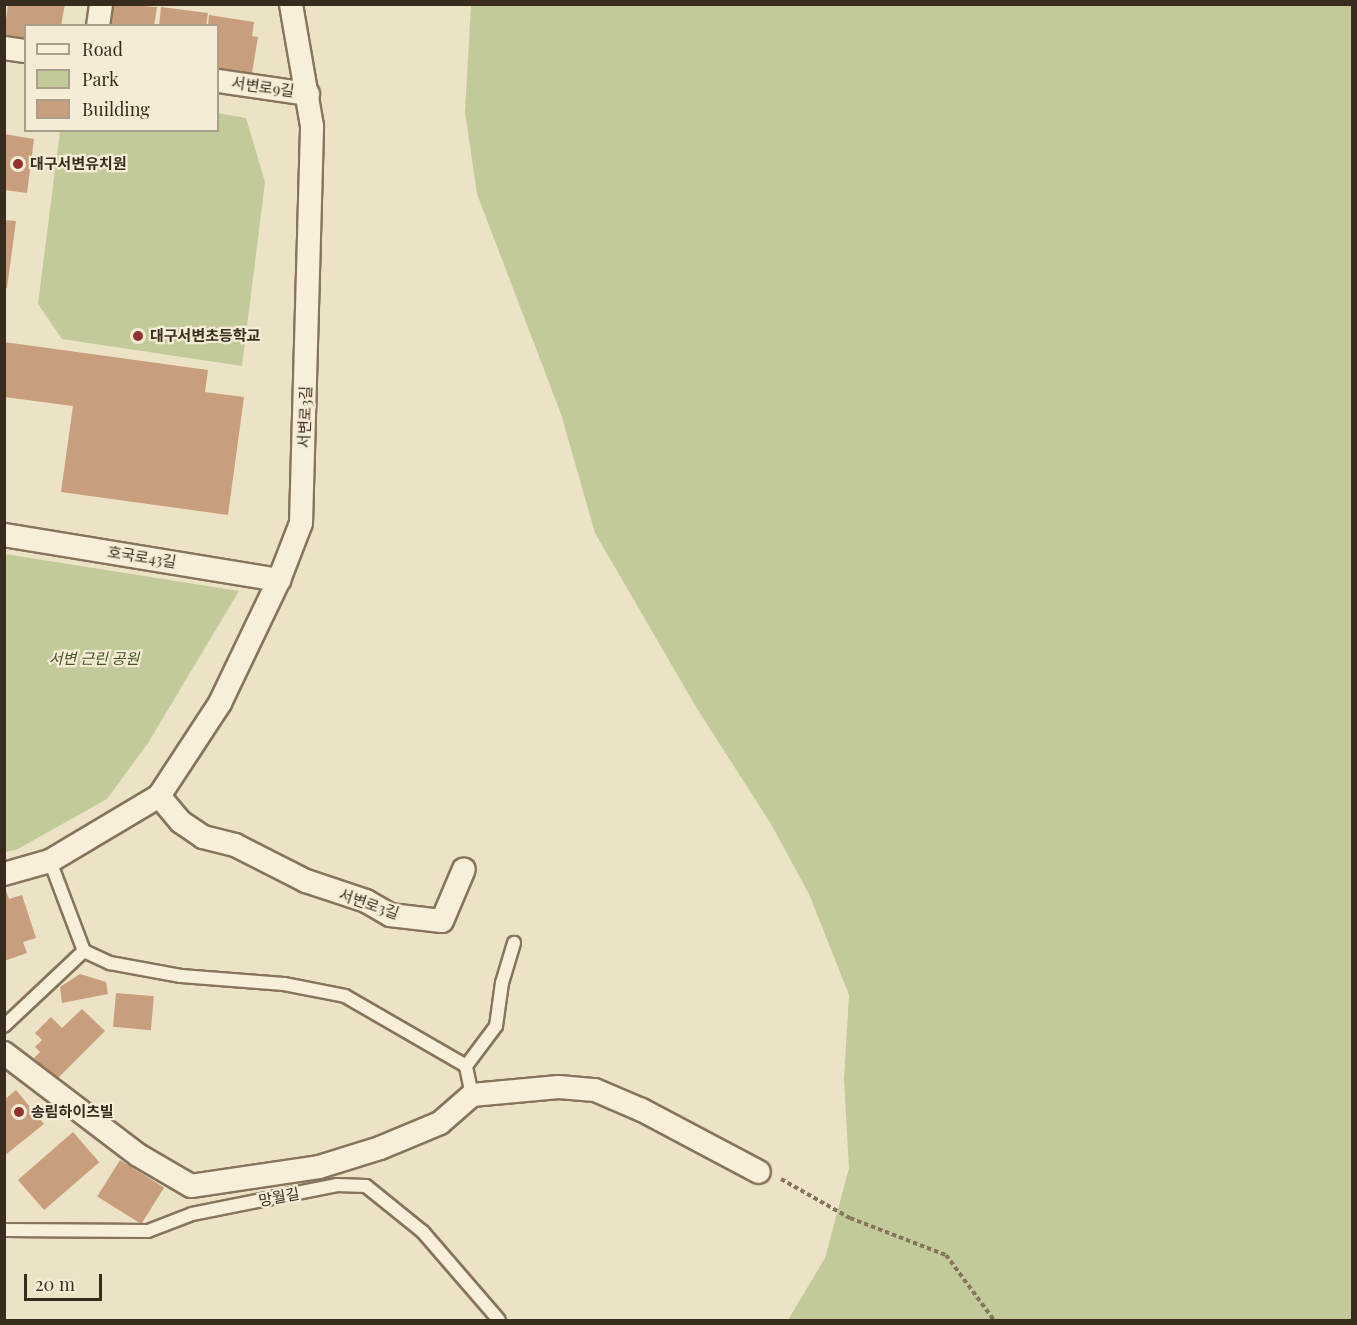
<!DOCTYPE html>
<html>
<head>
<meta charset="utf-8">
<style>
  body { margin:0 }
  #map { position:relative; width:1357px; height:1325px; overflow:hidden; background:#ece2c6; font-family:"Playfair Display","Noto Sans KR",serif }
  div>[style] { position:absolute }
  .green>* { inset:0; background:#c3ca9a }
  .building>* { inset:0; background:#c99e7d; transform-origin:0 0 }
  .path>* { height:4px; margin-top:-2px; transform-origin:0; background:repeating-linear-gradient(90deg,#87745c 0 4.5px,transparent 0 7.5px) }
  .roads { filter:drop-shadow(2px 0 #87745c) drop-shadow(-2px 0 #87745c) drop-shadow(0 2px #87745c) drop-shadow(0 -2px #87745c) }
  .lane>* { height:12px; margin:-6px; padding:0 6px; transform-origin:6px; border-radius:6px; background:#f7efd9 }
  .street>* { height:22px; margin:-11px; padding:0 11px; transform-origin:11px; border-radius:11px; background:#f7efd9 }
  .dots>* { width:16px; height:16px; translate:-50% -50%; box-sizing:border-box; border:3px solid #f4ecd5; border-radius:50% }
  span { translate:-50% -50%; white-space:nowrap; text-align:center; line-height:1.15; -webkit-text-stroke:4.5px #f4ecd5; paint-order:stroke }
  .street-label { font-size:15px; color:#382c1f }
  .poi-label { font-size:15px; color:#382c1f; font-weight:700 }
  .left { translate:0 -50%; text-align:left }
  .park-label { font-size:15px; color:#475327; font-style:italic }
  .frame { position:absolute; inset:0; border:6px solid #382c1f; pointer-events:none }
  .legend { position:absolute; left:24px; top:24px; width:195px; height:108px; box-sizing:border-box; background:#f4ecd5; border:2px solid #a99f8c; margin:0; padding:8px 10px; list-style:none; font-size:18px; color:#382c1f }
  .legend li { display:flex; align-items:center; gap:12px; height:30px }
  .legend b { width:30px; border:2px solid #a99f8c }
  .scale { position:absolute; left:24px; top:1274px; width:78px; height:27px; box-sizing:border-box; border:3px solid #382c1f; border-top:0; padding-left:8px; font-size:18px; line-height:21px; white-space:nowrap; color:#382c1f; -webkit-text-stroke:4px #f4ecd5; paint-order:stroke }
</style>
</head>
<body>
<div id="map">
  <div class="green">
    <div style="clip-path:polygon(471px 5px,1352px 5px,1352px 1320px,788px 1320px,825px 1258px,849px 1168px,844px 1079px,849px 995px,809px 894px,771px 824px,696px 707px,595px 533px,561px 414px,477px 194px,465px 112px)"></div>
    <div style="clip-path:polygon(218px 113px,246px 118px,265px 182px,242px 366px,62px 339px,38px 304px,60px 131px,218px 130px)"></div>
    <div style="clip-path:polygon(5px 554px,239px 591px,148px 743px,107px 799px,16px 850px,5px 852px)"></div>
  </div>
  <div class="building">
    <div style="clip-path:polygon(8px 4px,65px 4px,61px 26px,26px 26px,26px 38px,4px 35px)"></div>
    <div style="clip-path:polygon(110px 4px,157px 7px,154px 26px,107px 26px)"></div>
    <div style="clip-path:polygon(161px 7px,208px 13px,206px 26px,159px 26px)"></div>
    <div style="clip-path:polygon(209px 15px,254px 22px,252px 36px,258px 37px,252px 73px,218px 68px,218px 26px,208px 26px)"></div>
    <div style="clip-path:polygon(4px 134px,34px 139px,27px 193px,4px 190px)"></div>
    <div style="clip-path:polygon(4px 220px,16px 221px,7px 288px,4px 288px)"></div>
    <div style="clip-path:polygon(4px 342px,208px 370px,205px 392px,244px 397px,228px 515px,61px 492px,73px 406px,4px 397px)"></div>
    <div style="clip-path:polygon(4px 885px,9px 899px,22px 895px,36px 938px,23px 942px,27px 953px,4px 961px)"></div>
    <div style="clip-path:polygon(80px 974px,106px 982px,108px 994px,62px 1003px,60px 987px)"></div>
    <div style="left:116px;top:993px;width:38px;height:34px;rotate:5deg"></div>
    <div style="clip-path:polygon(82px 1009px,105px 1031px,56px 1080px,34px 1058px,40px 1052px,35px 1047px,42px 1040px,35px 1033px,51px 1017px,62px 1028px)"></div>
    <div style="clip-path:polygon(16px 1090px,44px 1124px,4px 1156px,4px 1100px)"></div>
    <div style="left:73px;top:1132px;width:40px;height:73px;rotate:49deg"></div>
    <div style="left:120px;top:1160px;width:52px;height:43px;rotate:32deg"></div>
  </div>
  <div class="path">
    <div style="left:781px;top:1179px;width:79px;rotate:29.5deg"></div>
    <div style="left:850px;top:1218px;width:103px;rotate:21.1deg"></div>
    <div style="left:946px;top:1255px;width:81px;rotate:53.6deg"></div>
  </div>
  <div class="roads">
    <div class="lane">
      <div style="left:50px;top:861px;width:96px;rotate:69.3deg"></div>
      <div style="left:84px;top:951px;width:29px;rotate:25deg"></div>
      <div style="left:110px;top:963px;width:72px;rotate:10.4deg"></div>
      <div style="left:181px;top:976px;width:103px;rotate:4.4deg"></div>
      <div style="left:284px;top:984px;width:62px;rotate:11.1deg"></div>
      <div style="left:345px;top:996px;width:140px;rotate:30deg"></div>
      <div style="left:4px;top:1026px;width:110px;rotate:-43.2deg"></div>
      <div style="left:472px;top:1095px;width:30px;rotate:-102deg"></div>
      <div style="left:466px;top:1066px;width:50px;rotate:-53.1deg"></div>
      <div style="left:496px;top:1026px;width:43px;rotate:-82.1deg"></div>
      <div style="left:502px;top:983px;width:42px;rotate:-73.3deg"></div>
      <div style="left:4px;top:1230px;width:144px;rotate:0.4deg"></div>
      <div style="left:148px;top:1231px;width:47px;rotate:-21.1deg"></div>
      <div style="left:192px;top:1214px;width:148px;rotate:-11.3deg"></div>
      <div style="left:337px;top:1185px;width:29px;rotate:2deg"></div>
      <div style="left:366px;top:1186px;width:73px;rotate:38.9deg"></div>
      <div style="left:423px;top:1232px;width:116px;rotate:49.2deg"></div>
    </div>
    <div class="street">
      <div style="left:98px;top:26px;width:22px;rotate:-82deg"></div>
      <div style="left:4px;top:48px;width:22px;rotate:8deg"></div>
      <div style="left:218px;top:81px;width:91px;rotate:8.2deg"></div>
      <div style="left:4px;top:535px;width:279px;rotate:9.3deg"></div>
      <div style="left:159px;top:796px;width:34px;rotate:50deg"></div>
      <div style="left:181px;top:822px;width:27px;rotate:34deg"></div>
      <div style="left:203px;top:837px;width:33px;rotate:14deg"></div>
      <div style="left:235px;top:845px;width:80px;rotate:26.9deg"></div>
      <div style="left:306px;top:881px;width:63px;rotate:18.4deg"></div>
      <div style="left:366px;top:901px;width:28px;rotate:30deg"></div>
      <div style="left:390px;top:915px;width:52px;rotate:6.6deg"></div>
      <div style="left:442px;top:921px;width:56px;rotate:-67.1deg"></div>
      <div style="left:4px;top:874px;width:48px;rotate:-15.8deg"></div>
      <div style="left:50px;top:861px;width:127px;rotate:-30.8deg"></div>
      <div style="left:159px;top:796px;width:111px;rotate:-56.7deg"></div>
      <div style="left:220px;top:703px;width:136px;rotate:-64.4deg"></div>
      <div style="left:279px;top:580px;width:61px;rotate:-68.9deg"></div>
      <div style="left:301px;top:523px;width:397px;rotate:-88.4deg"></div>
      <div style="left:312px;top:126px;width:124px;rotate:-99.8deg"></div>
      <div style="left:4px;top:1053px;width:168px;rotate:37.3deg"></div>
      <div style="left:138px;top:1155px;width:61px;rotate:30.3deg"></div>
      <div style="left:191px;top:1186px;width:129px;rotate:-8.4deg"></div>
      <div style="left:319px;top:1167px;width:64px;rotate:-17.3deg"></div>
      <div style="left:380px;top:1148px;width:65px;rotate:-22.6deg"></div>
      <div style="left:440px;top:1123px;width:43px;rotate:-41.2deg"></div>
      <div style="left:472px;top:1095px;width:87px;rotate:-5.3deg"></div>
      <div style="left:559px;top:1087px;width:36px;rotate:5deg"></div>
      <div style="left:595px;top:1090px;width:51px;rotate:23.1deg"></div>
      <div style="left:642px;top:1110px;width:132px;rotate:27.9deg"></div>
    </div>
  </div>
  <div class="dots">
    <div style="left:18px;top:164px;background:#93312f"></div>
    <div style="left:138px;top:336px;background:#93312f"></div>
    <div style="left:19px;top:1112px;background:#93312f"></div>
  </div>
  <div class="street-label">
    <span style="left:263px;top:87px;rotate:8deg">서변로9길</span>
    <span style="left:305px;top:417px;rotate:-88deg">서변로3길</span>
    <span style="left:142px;top:557px;rotate:9deg">호국로43길</span>
    <span style="left:369px;top:904px;rotate:19deg">서변로3길</span>
    <span style="left:279px;top:1197px;rotate:-11deg">망월길</span>
  </div>
  <div class="poi-label">
    <span class="left" style="left:30px;top:164px">대구서변유치원</span>
    <span class="left" style="left:150px;top:336px">대구서변초등학교</span>
    <span class="left" style="left:31px;top:1112px">송림하이츠빌</span>
  </div>
  <div class="park-label">
    <span style="left:94px;top:659px">서변 근린 공원</span>
  </div>
  <div class="frame"></div>
  <ul class="legend">
  <li><b style="height:8px;background:#f7efd9"></b>Road</li>
  <li><b style="height:16px;background:#c3ca9a"></b>Park</li>
  <li><b style="height:16px;background:#c99e7d"></b>Building</li>
  </ul>
  <div class="scale">20 m</div>
</div>
</body>
</html>
